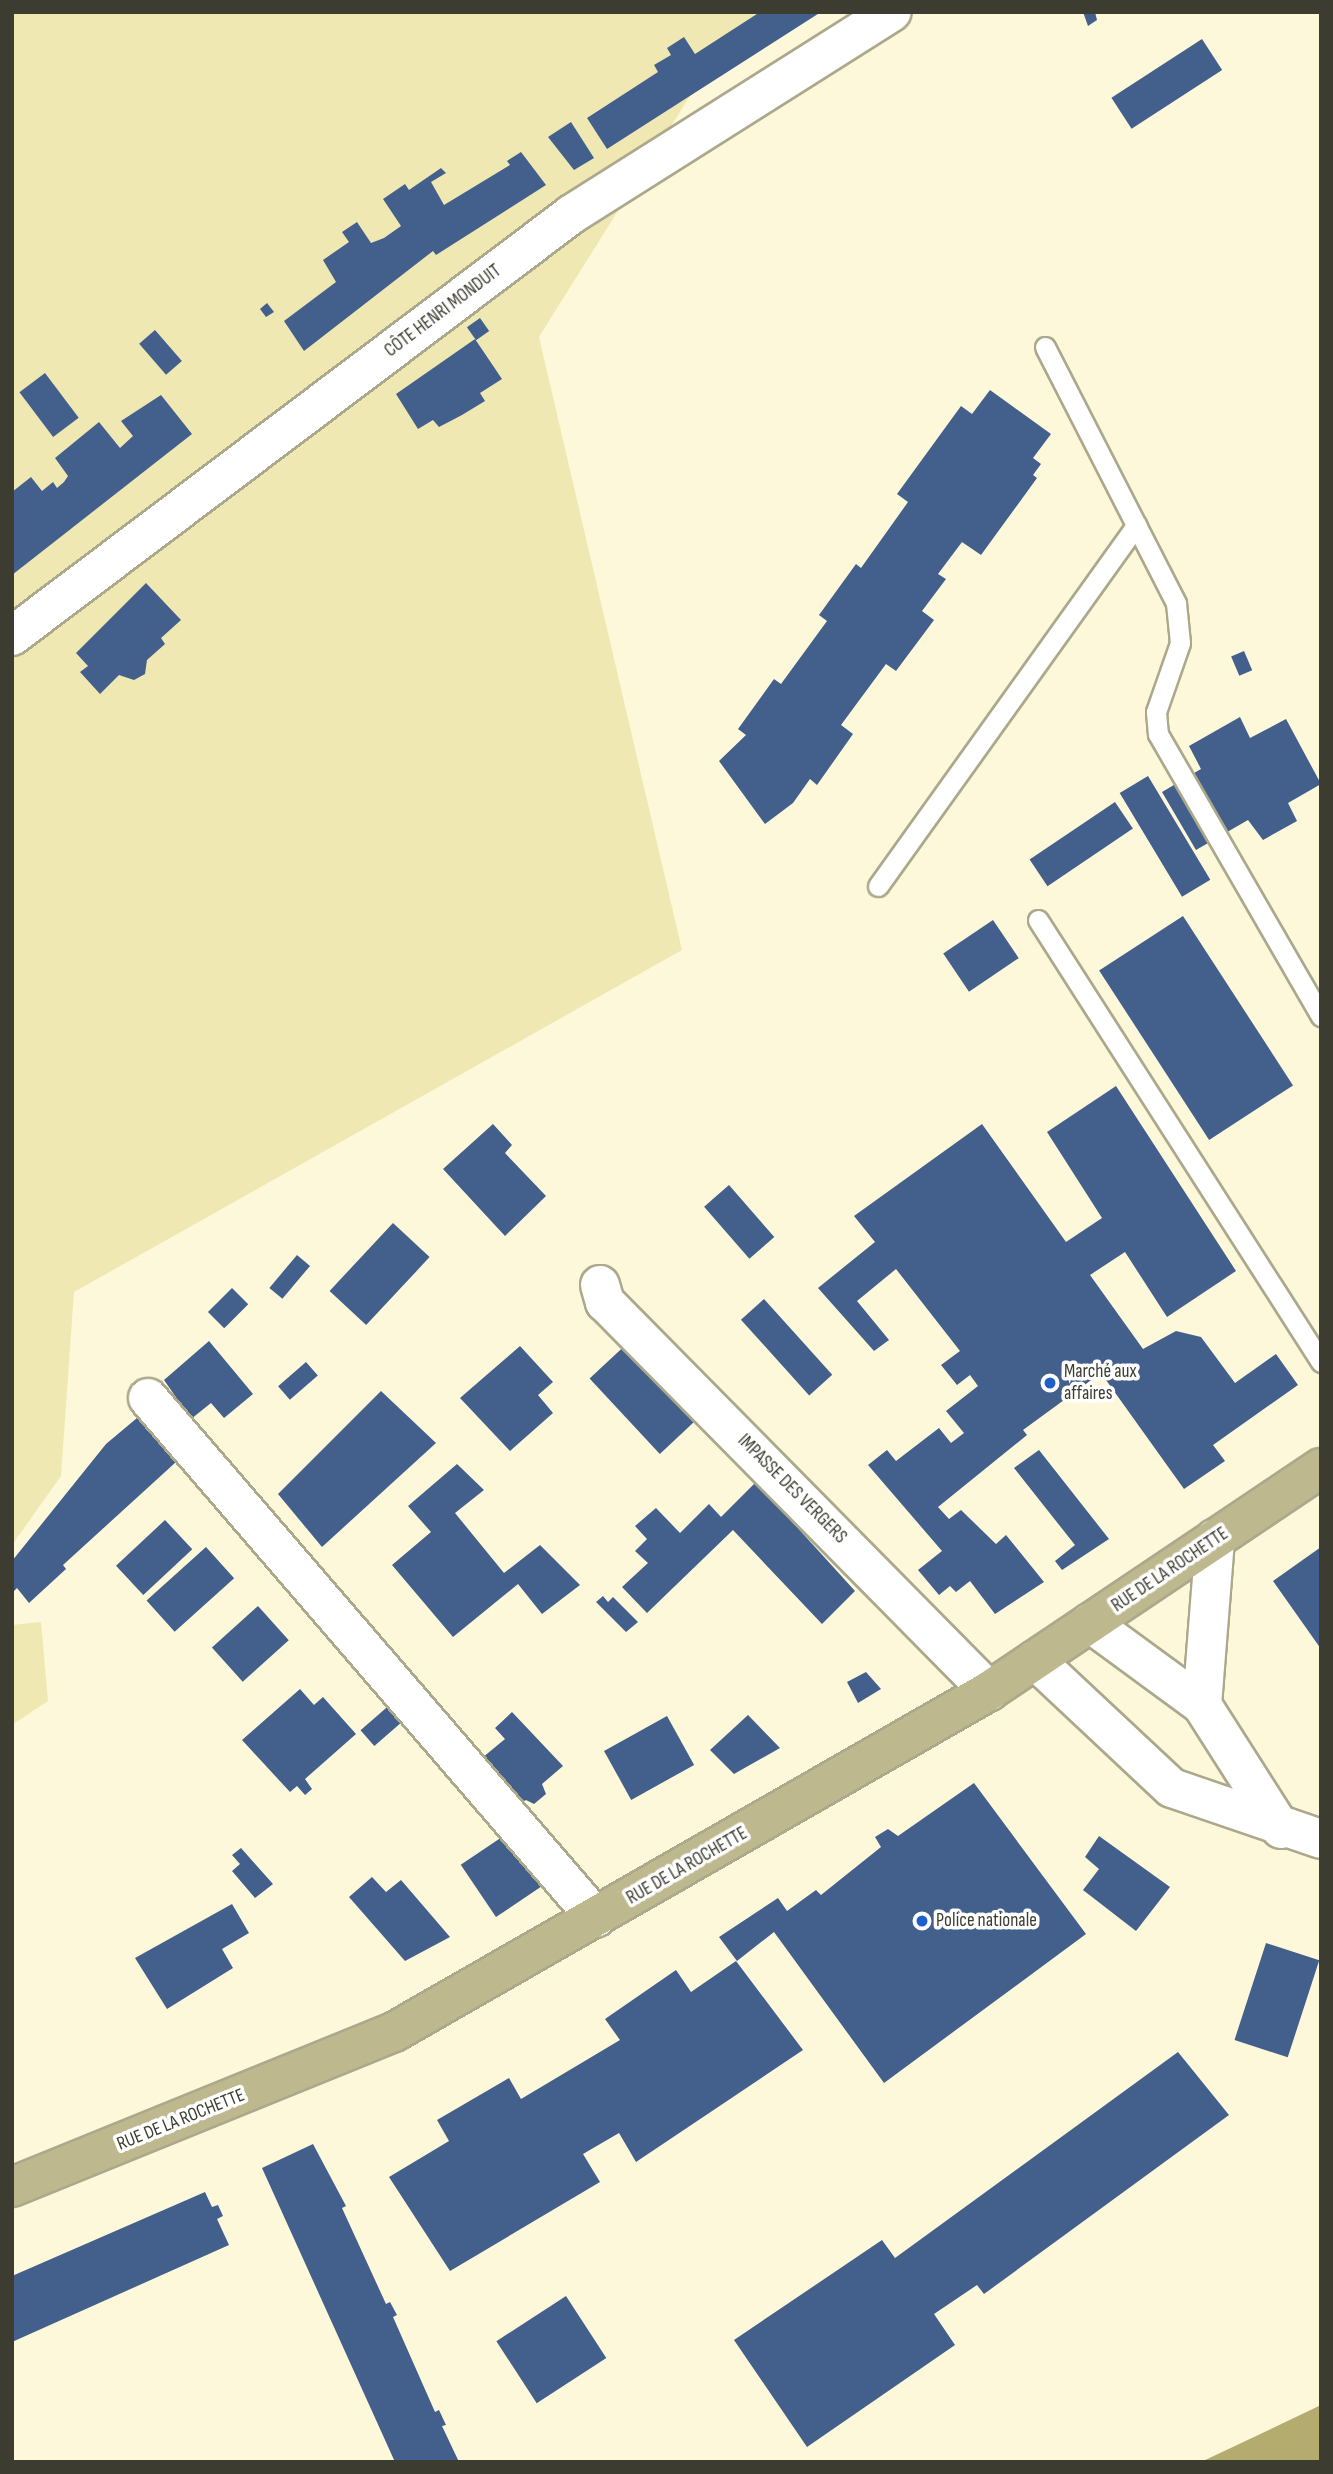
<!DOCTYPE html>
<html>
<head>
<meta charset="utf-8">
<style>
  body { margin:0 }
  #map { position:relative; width:1333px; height:2474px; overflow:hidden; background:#fdf8da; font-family:"Sofia Sans Condensed",sans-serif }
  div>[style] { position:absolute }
  .green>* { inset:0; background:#f0e8b3 }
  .water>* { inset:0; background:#b4ab6e }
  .building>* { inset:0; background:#435f8c; transform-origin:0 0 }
  .roads { filter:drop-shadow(2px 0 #aca88c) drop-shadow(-2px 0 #aca88c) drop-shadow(0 2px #aca88c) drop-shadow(0 -2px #aca88c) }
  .service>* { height:19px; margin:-9.5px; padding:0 9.5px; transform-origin:9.5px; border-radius:9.5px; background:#fff }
  .minor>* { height:38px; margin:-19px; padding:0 19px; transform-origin:19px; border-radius:19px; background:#fff }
  .tertiary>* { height:38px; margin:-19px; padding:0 19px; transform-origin:19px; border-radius:19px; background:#fff }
  .primary>* { height:38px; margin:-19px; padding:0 19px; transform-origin:19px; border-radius:19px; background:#beb88e }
  .dots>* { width:19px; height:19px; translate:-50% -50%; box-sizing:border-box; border:4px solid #fff; border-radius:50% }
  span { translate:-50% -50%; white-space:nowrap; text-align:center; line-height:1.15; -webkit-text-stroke:7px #fff; paint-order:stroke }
  .street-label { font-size:19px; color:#3d3c30 }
  .poi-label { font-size:19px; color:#3d3c30 }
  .left { translate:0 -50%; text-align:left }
  .frame { position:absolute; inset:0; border:14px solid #3d3c30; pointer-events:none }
</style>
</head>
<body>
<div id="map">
  <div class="green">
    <div style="clip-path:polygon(12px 12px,804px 12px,695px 88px,539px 337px,682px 950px,74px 1292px,61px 1476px,12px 1545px)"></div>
    <div style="clip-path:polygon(41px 1622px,48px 1701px,12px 1725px,12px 1625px)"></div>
  </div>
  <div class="water">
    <div style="clip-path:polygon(1321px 2405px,1321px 2462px,1201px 2462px,1275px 2427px)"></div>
  </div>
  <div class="building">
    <div style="clip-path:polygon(760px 12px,821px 12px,607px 149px,587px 118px,658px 72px,654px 65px,671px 55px,667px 48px,684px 37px,695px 54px)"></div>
    <div style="clip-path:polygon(1083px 12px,1095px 12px,1097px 20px,1088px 26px)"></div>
    <div style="left:1202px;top:39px;width:37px;height:108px;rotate:57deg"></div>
    <div style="clip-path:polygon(571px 122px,594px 158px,574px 170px,548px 137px)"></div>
    <div style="clip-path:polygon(521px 152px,546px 185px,436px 255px,433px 251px,304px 351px,284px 321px,336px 282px,323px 260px,349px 242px,342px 232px,357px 222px,371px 243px,384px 238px,401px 226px,383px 199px,405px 184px,409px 190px,441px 168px,446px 173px,431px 182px,444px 205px,510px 165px,507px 161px)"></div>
    <div style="clip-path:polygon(267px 303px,274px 312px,266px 317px,260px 309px)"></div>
    <div style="left:480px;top:318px;width:16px;height:16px;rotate:55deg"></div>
    <div style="left:155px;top:330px;width:41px;height:21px;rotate:49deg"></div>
    <div style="clip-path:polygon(475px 339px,502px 379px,480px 393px,485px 401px,462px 415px,439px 427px,433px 420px,418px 429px,396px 394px)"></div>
    <div style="left:45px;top:373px;width:56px;height:32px;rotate:53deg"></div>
    <div style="clip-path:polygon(990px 390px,1051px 434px,1033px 458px,1041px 464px,1033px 475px,1037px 478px,981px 555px,962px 542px,938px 574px,946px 579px,922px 611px,934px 620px,896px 671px,886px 664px,841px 725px,853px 734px,817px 785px,810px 779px,793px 803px,765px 824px,719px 761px,746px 735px,738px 729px,774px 679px,781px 684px,827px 621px,819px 615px,856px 564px,861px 568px,908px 502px,897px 494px,961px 406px,972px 414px)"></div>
    <div style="clip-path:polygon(161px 395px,192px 434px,12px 575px,12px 492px,31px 477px,42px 491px,53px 482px,57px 488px,64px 482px,68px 476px,55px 458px,99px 422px,120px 448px,133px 436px,121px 421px)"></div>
    <div style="clip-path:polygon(146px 583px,181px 620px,161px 638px,165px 644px,147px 660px,145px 674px,134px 680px,119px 675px,100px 694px,80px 672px,88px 666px,76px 653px)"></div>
    <div style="left:1244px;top:651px;width:21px;height:14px;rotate:67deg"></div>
    <div style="clip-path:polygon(1240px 717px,1250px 738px,1286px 719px,1321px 784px,1288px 803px,1297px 821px,1263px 840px,1248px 820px,1196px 850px,1162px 792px,1201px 769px,1189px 746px)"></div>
    <div style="left:1148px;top:776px;width:121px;height:33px;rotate:59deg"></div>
    <div style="left:1115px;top:802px;width:32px;height:103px;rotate:56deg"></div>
    <div style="left:1183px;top:916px;width:202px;height:100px;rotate:57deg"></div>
    <div style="left:993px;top:920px;width:46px;height:60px;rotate:56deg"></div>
    <div style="clip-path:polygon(1116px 1086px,1236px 1271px,1167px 1317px,1125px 1252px,1090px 1275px,1143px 1349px,1176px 1331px,1201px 1337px,1235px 1383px,1276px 1354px,1298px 1385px,1213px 1445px,1225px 1461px,1184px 1489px,1101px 1373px,1023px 1430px,1027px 1435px,938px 1507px,949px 1519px,961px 1510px,996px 1544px,1006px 1535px,1044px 1582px,995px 1614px,970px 1581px,956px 1592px,950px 1586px,939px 1595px,918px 1570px,942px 1551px,868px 1465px,887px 1450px,896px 1461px,939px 1428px,951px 1443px,964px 1433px,946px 1411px,978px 1386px,970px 1375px,957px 1385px,941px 1365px,960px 1351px,896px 1269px,857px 1301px,889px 1340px,874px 1351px,818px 1288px,875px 1242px,854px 1216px,982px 1124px,1066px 1242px,1102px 1218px,1047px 1132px)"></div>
    <div style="clip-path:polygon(493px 1124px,512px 1145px,505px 1153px,546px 1196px,505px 1236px,443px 1169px)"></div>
    <div style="left:729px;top:1185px;width:69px;height:33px;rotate:49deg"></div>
    <div style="left:393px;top:1223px;width:50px;height:93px;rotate:43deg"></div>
    <div style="left:297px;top:1255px;width:17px;height:43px;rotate:40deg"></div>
    <div style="left:232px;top:1288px;width:23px;height:34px;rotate:45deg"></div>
    <div style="left:764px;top:1299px;width:102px;height:31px;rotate:48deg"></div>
    <div style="left:632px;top:1339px;width:103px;height:58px;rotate:47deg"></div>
    <div style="clip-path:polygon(209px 1341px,253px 1394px,224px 1418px,211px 1403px,191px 1419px,164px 1380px)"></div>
    <div style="clip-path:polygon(520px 1346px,553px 1382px,538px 1395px,553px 1413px,510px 1451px,460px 1398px)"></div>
    <div style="left:306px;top:1362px;width:18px;height:37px;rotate:49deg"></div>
    <div style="clip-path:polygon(381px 1391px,436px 1443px,322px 1547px,278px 1494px)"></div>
    <div style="clip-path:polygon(137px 1418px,176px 1462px,63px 1565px,66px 1569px,29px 1603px,17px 1588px,12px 1593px,12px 1561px,106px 1444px)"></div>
    <div style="clip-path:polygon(1039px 1450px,1109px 1539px,1062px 1570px,1055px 1561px,1075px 1545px,1014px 1468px)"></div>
    <div style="clip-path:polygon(457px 1464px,484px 1490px,455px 1513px,504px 1573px,540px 1545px,580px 1585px,542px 1614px,518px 1584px,453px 1637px,392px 1565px,431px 1532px,408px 1506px)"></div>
    <div style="clip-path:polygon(756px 1482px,855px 1591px,822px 1624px,733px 1530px,647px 1613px,622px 1587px,648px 1563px,635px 1551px,647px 1539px,635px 1526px,656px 1508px,680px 1533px,709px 1504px,721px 1517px)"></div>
    <div style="left:165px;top:1520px;width:40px;height:67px;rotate:47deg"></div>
    <div style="left:206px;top:1547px;width:42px;height:80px;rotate:48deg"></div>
    <div style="clip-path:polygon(1321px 1547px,1321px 1649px,1273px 1581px)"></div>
    <div style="clip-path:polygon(603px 1596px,608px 1602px,613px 1597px,638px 1622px,626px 1632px,596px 1602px)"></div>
    <div style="left:258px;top:1606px;width:46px;height:62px;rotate:48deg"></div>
    <div style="clip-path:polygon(866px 1672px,881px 1689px,858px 1703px,847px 1682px)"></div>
    <div style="clip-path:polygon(300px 1689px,314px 1705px,323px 1697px,356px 1734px,305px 1779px,312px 1789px,305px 1795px,297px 1786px,290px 1792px,242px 1740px)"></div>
    <div style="left:393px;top:1702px;width:21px;height:43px;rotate:49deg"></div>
    <div style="clip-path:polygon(512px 1712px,563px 1766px,542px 1784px,546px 1794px,534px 1804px,526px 1800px,521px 1803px,482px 1758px,505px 1739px,495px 1728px)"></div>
    <div style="clip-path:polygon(748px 1715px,780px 1748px,734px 1774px,710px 1750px)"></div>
    <div style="left:667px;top:1716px;width:56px;height:72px;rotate:61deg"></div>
    <div style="clip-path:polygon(974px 1783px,1086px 1934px,884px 2083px,774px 1932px,737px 1961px,719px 1937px,778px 1898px,787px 1911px,816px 1890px,821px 1895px,881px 1847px,875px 1837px,888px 1829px,898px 1836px)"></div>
    <div style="left:508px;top:1833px;width:63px;height:57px;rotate:56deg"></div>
    <div style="clip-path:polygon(1099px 1836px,1170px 1887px,1136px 1931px,1083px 1890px,1099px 1869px,1085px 1857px)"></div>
    <div style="clip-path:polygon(241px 1848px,273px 1884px,255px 1898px,232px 1871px,240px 1864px,232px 1855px)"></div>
    <div style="clip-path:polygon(372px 1877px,386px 1892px,401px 1880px,450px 1937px,405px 1961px,349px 1897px)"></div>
    <div style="clip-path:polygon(232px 1904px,249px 1933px,222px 1949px,233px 1968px,167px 2009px,135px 1958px)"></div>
    <div style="left:1266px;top:1943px;width:56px;height:102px;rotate:18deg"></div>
    <div style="clip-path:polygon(736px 1961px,803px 2050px,636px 2162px,619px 2133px,583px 2154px,600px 2182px,450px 2271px,389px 2177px,449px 2141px,437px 2120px,509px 2078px,521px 2099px,620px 2040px,605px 2019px,676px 1970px,691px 1992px)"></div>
    <div style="clip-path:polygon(1178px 2052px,1229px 2115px,984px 2294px,977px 2285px,934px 2314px,955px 2345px,807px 2447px,734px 2340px,882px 2240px,895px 2258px)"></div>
    <div style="clip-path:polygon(313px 2144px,346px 2206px,342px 2208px,386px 2304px,390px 2302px,397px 2315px,393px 2317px,435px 2412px,439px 2410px,446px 2425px,442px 2426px,459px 2462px,395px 2462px,262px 2168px)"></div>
    <div style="clip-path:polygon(205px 2192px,212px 2207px,218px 2205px,223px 2216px,217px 2219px,229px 2245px,12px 2342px,12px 2276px)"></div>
    <div style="left:566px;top:2296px;width:74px;height:83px;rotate:57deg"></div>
  </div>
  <div class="roads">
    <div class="service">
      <div style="left:1045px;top:347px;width:288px;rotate:62.9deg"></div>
      <div style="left:1176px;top:603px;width:40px;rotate:84.3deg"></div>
      <div style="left:1180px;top:643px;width:73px;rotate:109.2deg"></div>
      <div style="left:1156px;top:712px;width:22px;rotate:85deg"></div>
      <div style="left:1158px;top:734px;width:326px;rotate:60deg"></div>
      <div style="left:878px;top:886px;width:444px;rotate:-54.4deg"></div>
      <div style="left:1038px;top:920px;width:525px;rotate:57.37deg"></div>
    </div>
    <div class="minor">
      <div style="left:600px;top:1285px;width:18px;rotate:74deg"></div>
      <div style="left:605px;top:1302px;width:547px;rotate:45.37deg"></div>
      <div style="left:148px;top:1398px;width:686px;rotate:49.25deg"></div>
      <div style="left:1090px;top:1623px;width:139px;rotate:36.2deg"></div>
      <div style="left:1202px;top:1705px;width:147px;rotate:57.5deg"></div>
      <div style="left:1035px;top:1660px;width:187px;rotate:43.1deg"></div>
      <div style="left:1172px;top:1788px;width:157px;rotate:18.9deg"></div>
      <div style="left:1202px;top:1705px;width:167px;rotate:-85.5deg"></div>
    </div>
    <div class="tertiary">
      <div style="left:12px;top:636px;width:701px;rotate:-37deg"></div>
      <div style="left:572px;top:214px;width:378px;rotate:-32.3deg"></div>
    </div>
    <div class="primary">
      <div style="left:12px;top:2187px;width:412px;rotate:-22.1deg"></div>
      <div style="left:394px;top:2032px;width:686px;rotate:-29.82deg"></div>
      <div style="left:989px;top:1691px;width:400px;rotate:-33.9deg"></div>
    </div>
  </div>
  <div class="dots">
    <div style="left:1050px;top:1383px;background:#1f5fcb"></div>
    <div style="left:922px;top:1921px;background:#1f5fcb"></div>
  </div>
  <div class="street-label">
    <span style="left:443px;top:311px;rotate:-37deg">CÔTE HENRI MONDUIT</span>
    <span style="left:792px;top:1489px;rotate:45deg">IMPASSE DES VERGERS</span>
    <span style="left:1170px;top:1570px;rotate:-34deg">RUE DE LA ROCHETTE</span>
    <span style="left:687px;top:1866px;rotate:-30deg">RUE DE LA ROCHETTE</span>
    <span style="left:181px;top:2120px;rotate:-22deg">RUE DE LA ROCHETTE</span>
  </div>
  <div class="poi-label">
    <span class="left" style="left:1064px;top:1383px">Marché aux<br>affaires</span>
    <span class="left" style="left:936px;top:1921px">Police nationale</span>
  </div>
  <div class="frame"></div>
</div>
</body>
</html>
